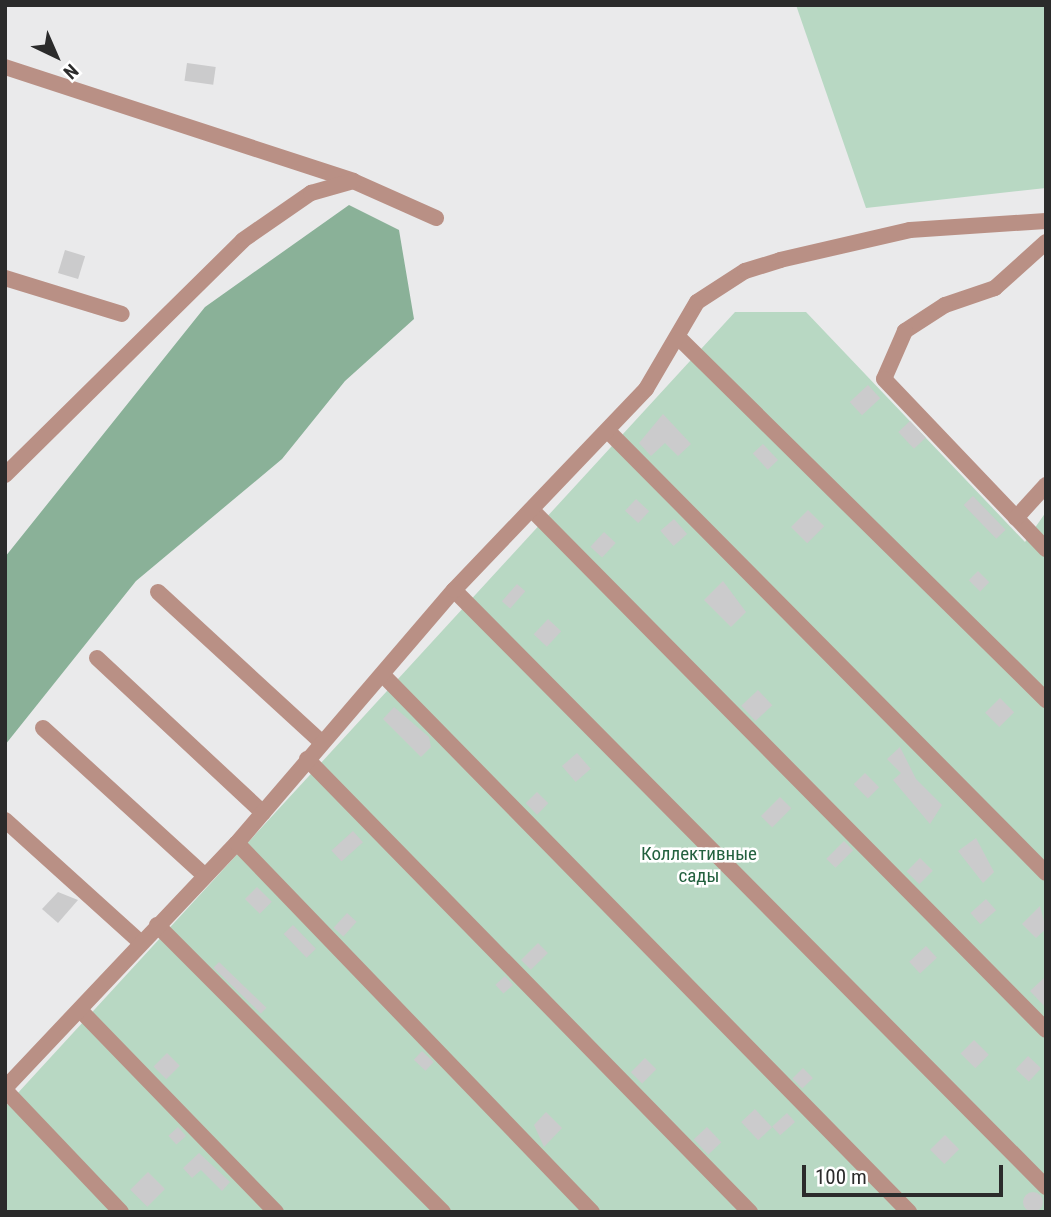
<!DOCTYPE html>
<html>
<head>
<meta charset="utf-8">
<style>
  body { margin:0 }
  #map { position:relative; width:1051px; height:1217px; overflow:hidden; background:#eaeaeb; font-family:"Roboto Condensed",sans-serif }
  div>[style] { position:absolute }
  .green>* { inset:0; background:#b8d8c3 }
  .forest>* { inset:0; background:#8ab198 }
  .building>* { inset:0; background:#cbcbcc; transform-origin:0 0 }
  .round { border-radius:50% }
  .minor>* { height:16px; margin:-8px; padding:0 8px; transform-origin:8px; border-radius:8px; background:#b99085 }
  span { translate:-50% -50%; white-space:nowrap; text-align:center; line-height:1.15; -webkit-text-stroke:5px #fff; paint-order:stroke }
  .park-label { font-size:19px; color:#23613f }
  .frame { position:absolute; inset:0; border:7px solid #2b2b2b; pointer-events:none }
  .north { position:absolute; left:21px; top:21px; width:70px; height:70px; -webkit-text-stroke:5px #fff; paint-order:stroke; rotate:136deg; font-size:19px; font-weight:700; line-height:28px; text-align:center; color:#2b2b2b }
  .north::after { content:''; display:block; margin:auto; width:24px; height:32px; background:#2b2b2b; clip-path:polygon(50% 0,100% 100%,50% 72%,0 100%) }
  .scale { position:absolute; left:802px; top:1165px; width:201px; height:32px; box-sizing:border-box; border:4px solid #2b2b2b; border-top:0; padding-left:9px; font-size:21px; line-height:24px; white-space:nowrap; color:#2b2b2b; -webkit-text-stroke:5px #fff; paint-order:stroke }
</style>
</head>
<body>
<div id="map">
  <div class="green">
    <div style="clip-path:polygon(796px 5px,1046px 5px,1046px 188px,866px 208px)"></div>
    <div style="clip-path:polygon(735px 312px,806px 312px,1025px 542px,1046px 512px,1046px 1212px,5px 1212px,5px 1107px)"></div>
  </div>
  <div class="forest">
    <div style="clip-path:polygon(349px 205px,399px 230px,414px 319px,345px 381px,282px 459px,136px 581px,5px 745px,5px 557px,205px 307px)"></div>
  </div>
  <div class="building">
    <div style="left:187px;top:63px;width:29px;height:18px;rotate:8deg"></div>
    <div style="left:65px;top:250px;width:21px;height:24px;rotate:17deg"></div>
    <div style="left:868px;top:385px;width:18px;height:25px;rotate:47deg"></div>
    <div style="clip-path:polygon(663px 414px,691px 444px,678px 456px,665px 443px,651px 456px,639px 443px)"></div>
    <div style="left:910px;top:421px;width:23px;height:16px;rotate:47deg"></div>
    <div style="left:763px;top:444px;width:22px;height:14px;rotate:47deg"></div>
    <div style="left:973px;top:496px;width:47px;height:13px;rotate:46deg"></div>
    <div style="left:636px;top:499px;width:18px;height:16px;rotate:43deg"></div>
    <div style="left:808px;top:510px;width:23px;height:24px;rotate:45deg"></div>
    <div style="left:674px;top:519px;width:20px;height:18px;rotate:49deg"></div>
    <div style="left:604px;top:532px;width:16px;height:20px;rotate:43deg"></div>
    <div style="left:978px;top:571px;width:16px;height:13px;rotate:45deg"></div>
    <div style="clip-path:polygon(723px 581px,746px 612px,731px 627px,704px 600px)"></div>
    <div style="left:517px;top:584px;width:11px;height:23px;rotate:41deg"></div>
    <div style="left:548px;top:619px;width:18px;height:21px;rotate:43deg"></div>
    <div style="left:758px;top:690px;width:21px;height:23px;rotate:47deg"></div>
    <div style="left:1000px;top:698px;width:20px;height:21px;rotate:45deg"></div>
    <div style="clip-path:polygon(394px 707px,429px 737px,431px 747px,421px 757px,383px 719px)"></div>
    <div style="clip-path:polygon(900px 747px,916px 779px,942px 805px,930px 824px,893px 780px,901px 773px,887px 759px)"></div>
    <div style="left:577px;top:753px;width:21px;height:20px;rotate:49deg"></div>
    <div style="left:865px;top:773px;width:20px;height:16px;rotate:45deg"></div>
    <div style="left:537px;top:792px;width:16px;height:16px;rotate:45deg"></div>
    <div style="left:780px;top:797px;width:16px;height:27px;rotate:45deg"></div>
    <div style="left:353px;top:831px;width:15px;height:29px;rotate:48deg"></div>
    <div style="clip-path:polygon(976px 838px,994px 872px,983px 883px,958px 851px)"></div>
    <div style="left:844px;top:841px;width:13px;height:25px;rotate:45deg"></div>
    <div style="left:920px;top:858px;width:18px;height:19px;rotate:45deg"></div>
    <div style="left:257px;top:887px;width:21px;height:17px;rotate:45deg"></div>
    <div style="clip-path:polygon(58px 892px,78px 900px,58px 923px,42px 909px)"></div>
    <div style="left:986px;top:899px;width:15px;height:21px;rotate:48deg"></div>
    <div style="clip-path:polygon(1040px 906px,1046px 929px,1036px 938px,1022px 924px)"></div>
    <div style="left:347px;top:913px;width:13px;height:20px;rotate:42deg"></div>
    <div style="left:293px;top:925px;width:33px;height:13px;rotate:46deg"></div>
    <div style="left:538px;top:943px;width:14px;height:24px;rotate:45deg"></div>
    <div style="left:926px;top:946px;width:16px;height:23px;rotate:47deg"></div>
    <div style="left:219px;top:962px;width:66px;height:8px;rotate:44deg"></div>
    <div style="left:505px;top:976px;width:12px;height:13px;rotate:48deg"></div>
    <div style="clip-path:polygon(1046px 976px,1046px 1008px,1030px 991px)"></div>
    <div style="left:974px;top:1040px;width:21px;height:19px;rotate:45deg"></div>
    <div style="left:422px;top:1051px;width:16px;height:12px;rotate:43deg"></div>
    <div style="left:167px;top:1053px;width:18px;height:19px;rotate:45deg"></div>
    <div style="left:1028px;top:1056px;width:18px;height:18px;rotate:43deg"></div>
    <div style="left:645px;top:1058px;width:16px;height:20px;rotate:45deg"></div>
    <div style="left:803px;top:1068px;width:14px;height:15px;rotate:45deg"></div>
    <div style="left:755px;top:1109px;width:25px;height:19px;rotate:47deg"></div>
    <div style="clip-path:polygon(546px 1112px,562px 1128px,544px 1147px,534px 1125px)"></div>
    <div style="left:787px;top:1113px;width:12px;height:20px;rotate:48deg"></div>
    <div style="left:178px;top:1127px;width:12px;height:13px;rotate:48deg"></div>
    <div style="left:707px;top:1127px;width:21px;height:18px;rotate:47deg"></div>
    <div style="left:945px;top:1135px;width:20px;height:21px;rotate:45deg"></div>
    <div style="clip-path:polygon(199px 1153px,230px 1182px,222px 1191px,201px 1170px,192px 1178px,183px 1168px)"></div>
    <div style="left:148px;top:1172px;width:24px;height:25px;rotate:45deg"></div>
    <div class="round" style="left:1023px;top:1192px;width:20px;height:20px"></div>
  </div>
  <div class="minor">
    <div style="left:5px;top:67px;width:366px;rotate:18.1deg"></div>
    <div style="left:353px;top:181px;width:91px;rotate:24deg"></div>
    <div style="left:1046px;top:242px;width:69px;rotate:138deg"></div>
    <div style="left:995px;top:288px;width:53px;rotate:161.2deg"></div>
    <div style="left:945px;top:305px;width:48px;rotate:147deg"></div>
    <div style="left:905px;top:331px;width:52px;rotate:113.6deg"></div>
    <div style="left:884px;top:379px;width:235px;rotate:46.4deg"></div>
    <div style="left:5px;top:278px;width:122px;rotate:17.1deg"></div>
    <div style="left:681px;top:340px;width:513px;rotate:44.6deg"></div>
    <div style="left:608px;top:431px;width:622px;rotate:45.26deg"></div>
    <div style="left:5px;top:475px;width:334px;rotate:-44.6deg"></div>
    <div style="left:243px;top:240px;width:83px;rotate:-34.7deg"></div>
    <div style="left:311px;top:193px;width:44px;rotate:-15.9deg"></div>
    <div style="left:532px;top:510px;width:731px;rotate:45.33deg"></div>
    <div style="left:1016px;top:518px;width:45px;rotate:-47.7deg"></div>
    <div style="left:454px;top:590px;width:841px;rotate:45.24deg"></div>
    <div style="left:158px;top:592px;width:223px;rotate:42.6deg"></div>
    <div style="left:97px;top:658px;width:227px;rotate:43deg"></div>
    <div style="left:383px;top:675px;width:752px;rotate:45.59deg"></div>
    <div style="left:43px;top:728px;width:219px;rotate:42.4deg"></div>
    <div style="left:307px;top:759px;width:634px;rotate:45.64deg"></div>
    <div style="left:5px;top:820px;width:183px;rotate:42.1deg"></div>
    <div style="left:237px;top:843px;width:512px;rotate:46.11deg"></div>
    <div style="left:157px;top:925px;width:405px;rotate:45.1deg"></div>
    <div style="left:82px;top:1012px;width:279px;rotate:45.9deg"></div>
    <div style="left:5px;top:1088px;width:337px;rotate:-46.6deg"></div>
    <div style="left:237px;top:843px;width:333px;rotate:-49.4deg"></div>
    <div style="left:454px;top:590px;width:278px;rotate:-46.3deg"></div>
    <div style="left:646px;top:389px;width:101px;rotate:-59.6deg"></div>
    <div style="left:697px;top:302px;width:57px;rotate:-32.9deg"></div>
    <div style="left:745px;top:271px;width:37px;rotate:-17deg"></div>
    <div style="left:780px;top:260px;width:133px;rotate:-13deg"></div>
    <div style="left:910px;top:230px;width:136px;rotate:-3.8deg"></div>
    <div style="left:5px;top:1090px;width:168px;rotate:46.4deg"></div>
  </div>
  <div class="park-label">
    <span style="left:699px;top:865px">Коллективные<br>сады</span>
  </div>
  <div class="frame"></div>
  <div class="north">N</div>
  <div class="scale">100 m</div>
</div>
</body>
</html>
